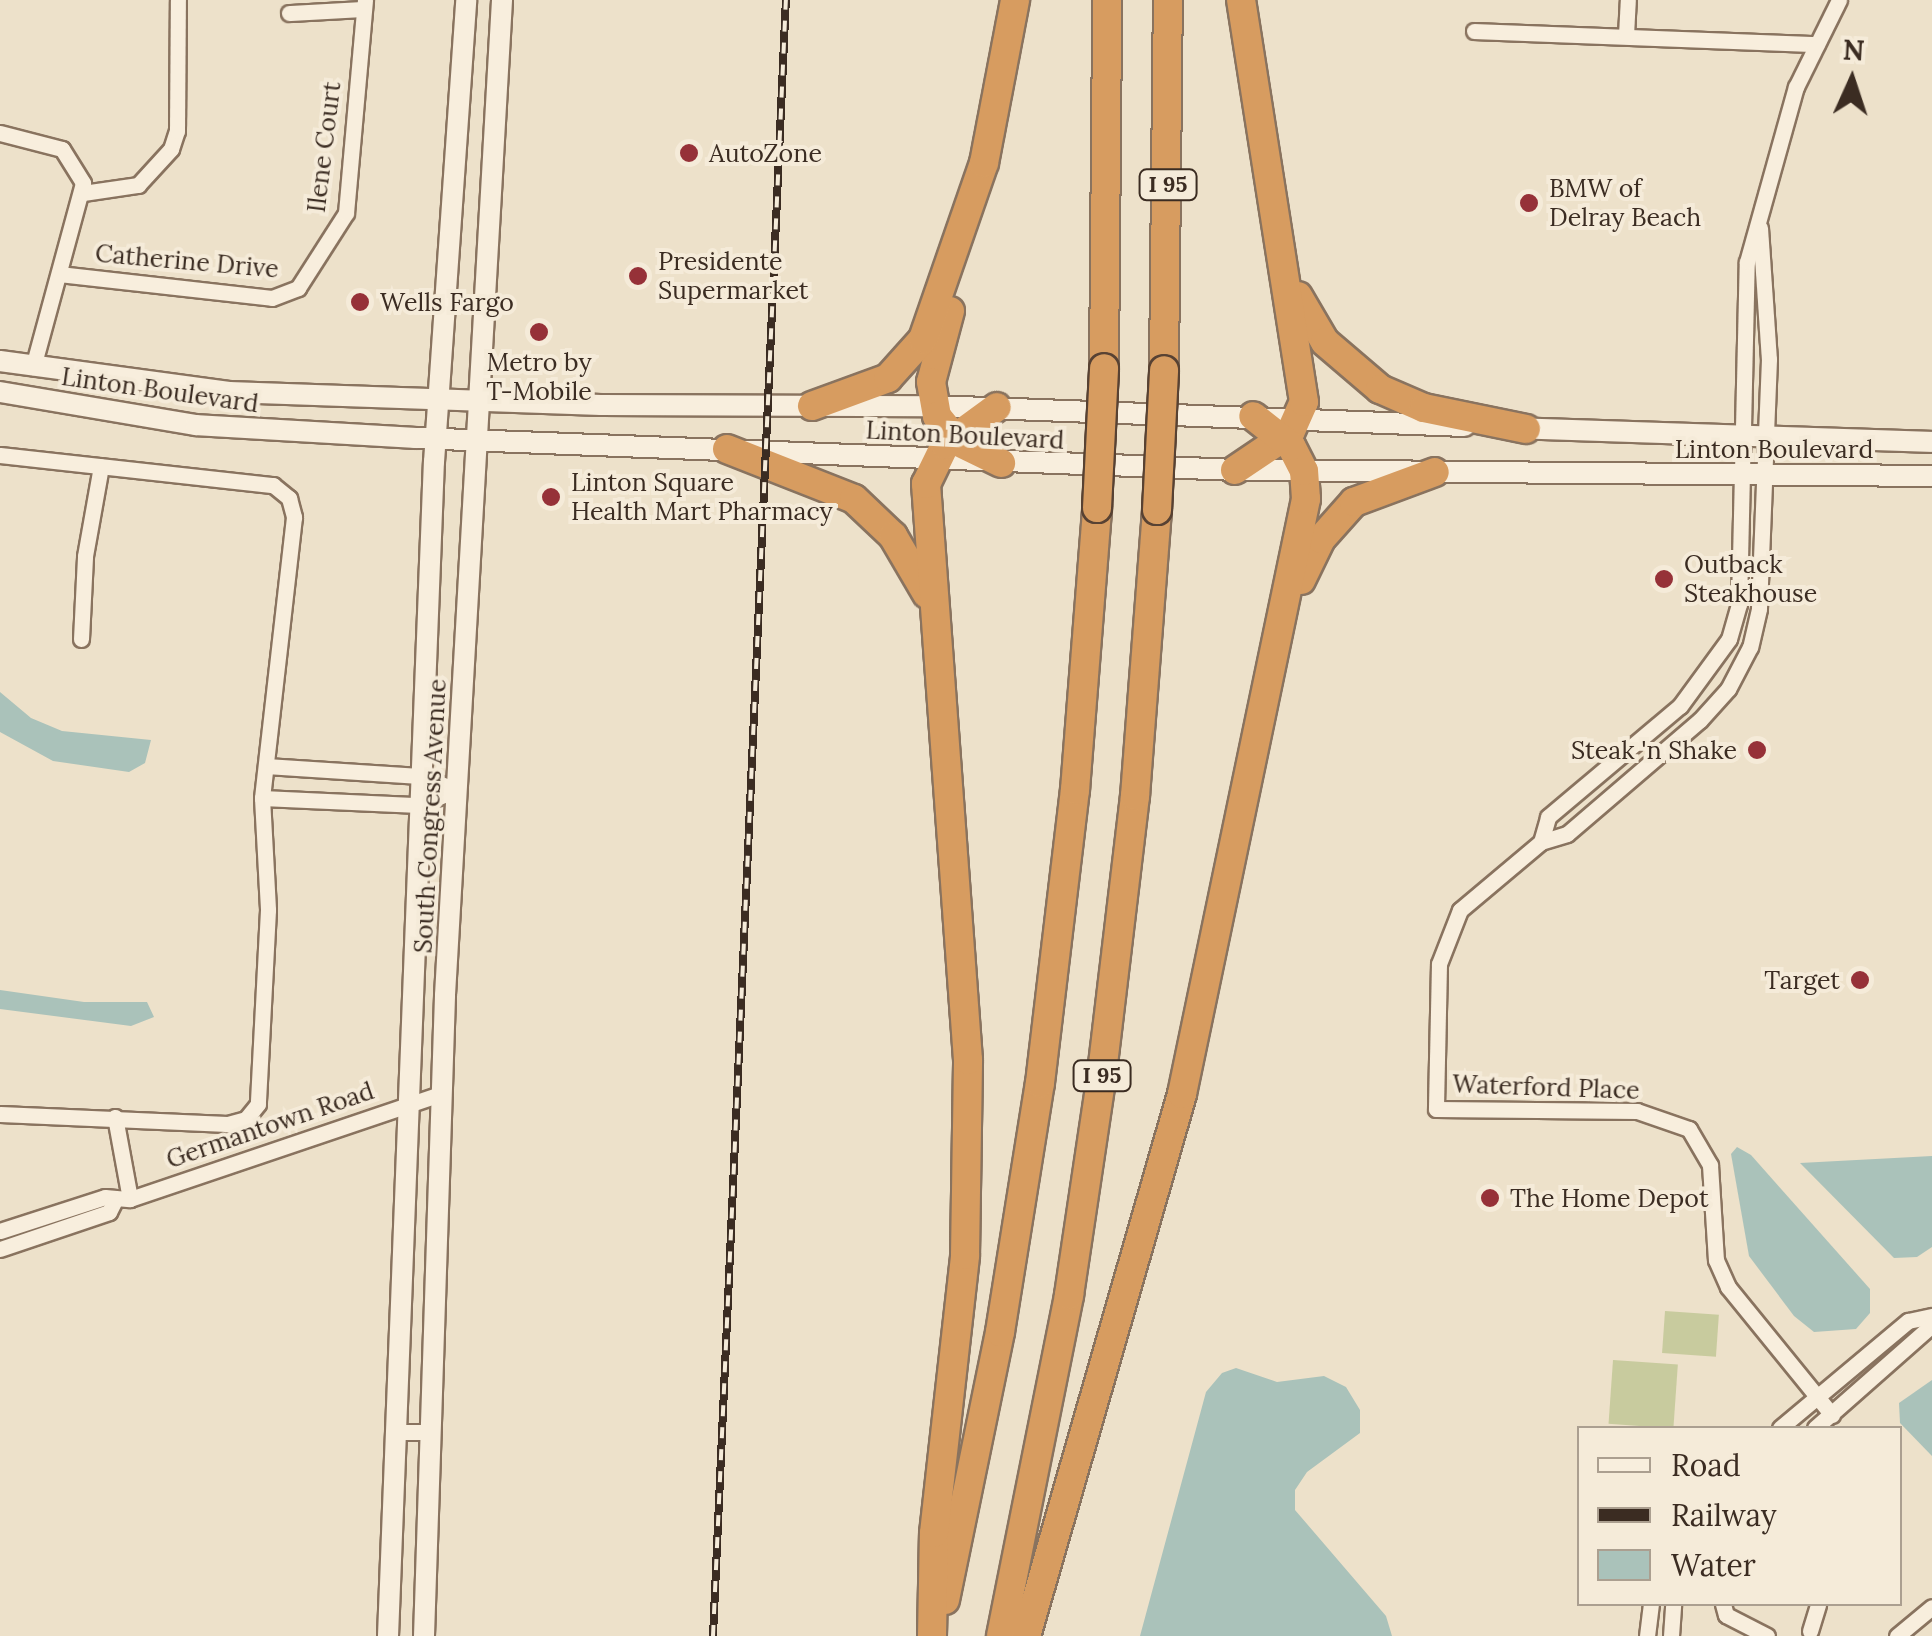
<!DOCTYPE html>
<html>
<head>
<meta charset="utf-8">
<style>
  body { margin:0 }
  #map { position:relative; width:1932px; height:1636px; overflow:hidden; background:#ede1ca; font-family:Lora,serif }
  div>[style] { position:absolute }
  .green>* { inset:0; background:#c8cb9e; transform-origin:0 0 }
  .water>* { inset:0; background:#aac2ba }
  .roads { filter:drop-shadow(2px 0 #89735f) drop-shadow(-2px 0 #89735f) drop-shadow(0 2px #89735f) drop-shadow(0 -2px #89735f) }
  .street>* { height:15px; margin:-7.5px; padding:0 7.5px; transform-origin:7.5px; border-radius:7.5px; background:#f8eedd }
  .secondary>* { height:20px; margin:-10px; padding:0 10px; transform-origin:10px; border-radius:10px; background:#f8eedd }
  .highway>* { height:28px; margin:-14px; padding:0 14px; transform-origin:14px; border-radius:14px; background:#d79c60 }
  .rail>* { height:8px; margin-top:-4px; transform-origin:0; background:repeating-linear-gradient(90deg,#f5ebd9 0 11px,#3b2c22 0 22px); box-sizing:border-box; border-block:2px solid #3b2c22 }
  .bridges { filter:drop-shadow(2px 0 #584233) drop-shadow(-2px 0 #584233) drop-shadow(0 2px #584233) drop-shadow(0 -2px #584233) }
  .highway-bridge>* { height:28px; margin:-14px; padding:0 14px; transform-origin:14px; border-radius:14px; background:#d79c60 }
  .dots>* { width:28px; height:28px; translate:-50% -50%; box-sizing:border-box; border:5px solid #f5ebd9; border-radius:50% }
  span { translate:-50% -50%; white-space:nowrap; text-align:center; line-height:1.15; -webkit-text-stroke:8px #f5ebd9; paint-order:stroke }
  .shield-label span { padding:2px 8px; background:#f5ebd9; border:2px solid; border-radius:8px; -webkit-text-stroke-width:0 }
  .shield-label { font-size:22px; color:#3b2c22; font-weight:700 }
  .street-label { font-size:25px; color:#3b2c22 }
  .poi-label { font-size:25px; color:#3b2c22 }
  .left { translate:0 -50%; text-align:left }
  .right { translate:-100% -50%; text-align:right }
  .legend { position:absolute; left:1577px; top:1426px; width:325px; height:180px; box-sizing:border-box; background:#f5ebd9; border:2px solid #ab9f90; margin:0; padding:12px 18px; list-style:none; font-size:30px; color:#3b2c22 }
  .legend li { display:flex; align-items:center; gap:20px; height:50px }
  .legend b { width:50px; border:2px solid #ab9f90 }
  .north { position:absolute; left:1802px; top:30px; width:100px; height:100px; -webkit-text-stroke:8px #f5ebd9; paint-order:stroke; rotate:3deg; font-size:28px; font-weight:700; line-height:40px; text-align:center; color:#3b2c22 }
  .north::after { content:''; display:block; margin:auto; width:35px; height:45px; background:#3b2c22; clip-path:polygon(50% 0,100% 100%,50% 72%,0 100%) }
</style>
</head>
<body>
<div id="map">
  <div class="green">
    <div style="left:1665px;top:1311px;width:54px;height:42px;rotate:4deg"></div>
    <div style="left:1613px;top:1360px;width:65px;height:64px;rotate:4deg"></div>
  </div>
  <div class="water">
    <div style="clip-path:polygon(0 692px,31px 718px,62px 731px,151px 740px,145px 763px,129px 772px,53px 761px,0 732px)"></div>
    <div style="clip-path:polygon(0 990px,84px 1002px,147px 1002px,154px 1017px,131px 1026px,0 1009px)"></div>
    <div style="clip-path:polygon(1737px 1147px,1751px 1155px,1870px 1289px,1870px 1313px,1856px 1329px,1814px 1332px,1794px 1316px,1749px 1256px,1731px 1154px)"></div>
    <div style="clip-path:polygon(1932px 1156px,1932px 1247px,1917px 1257px,1894px 1258px,1800px 1163px)"></div>
    <div style="clip-path:polygon(1236px 1368px,1277px 1382px,1324px 1376px,1346px 1387px,1360px 1410px,1360px 1433px,1307px 1472px,1295px 1490px,1295px 1510px,1386px 1616px,1392px 1636px,1140px 1636px,1206px 1392px,1222px 1373px)"></div>
    <div style="clip-path:polygon(1932px 1380px,1932px 1456px,1900px 1423px,1899px 1403px)"></div>
  </div>
  <div class="roads">
    <div class="street">
      <div style="left:289px;top:13px;width:75px;rotate:-3.1deg"></div>
      <div style="left:1474px;top:31px;width:343px;rotate:2.2deg"></div>
      <div style="left:1626px;top:35px;width:35px;rotate:-87deg"></div>
      <div style="left:0;top:133px;width:64px;rotate:14.5deg"></div>
      <div style="left:62px;top:149px;width:40px;rotate:58deg"></div>
      <div style="left:83px;top:183px;width:191px;rotate:105.2deg"></div>
      <div style="left:83px;top:193px;width:56px;rotate:-8.3deg"></div>
      <div style="left:138px;top:185px;width:49px;rotate:-47.5deg"></div>
      <div style="left:171px;top:149px;width:19px;rotate:-72deg"></div>
      <div style="left:177px;top:131px;width:131px;rotate:-89.6deg"></div>
      <div style="left:1760px;top:228px;width:131px;rotate:86.1deg"></div>
      <div style="left:1769px;top:359px;width:250px;rotate:92.3deg"></div>
      <div style="left:1759px;top:609px;width:39px;rotate:103deg"></div>
      <div style="left:1750px;top:647px;width:47px;rotate:117.6deg"></div>
      <div style="left:1728px;top:689px;width:42px;rotate:132.1deg"></div>
      <div style="left:1700px;top:720px;width:175px;rotate:139.4deg"></div>
      <div style="left:1567px;top:834px;width:27px;rotate:163deg"></div>
      <div style="left:1541px;top:842px;width:106px;rotate:140deg"></div>
      <div style="left:1460px;top:910px;width:58px;rotate:111.3deg"></div>
      <div style="left:1439px;top:964px;width:145px;rotate:91.2deg"></div>
      <div style="left:1436px;top:1109px;width:201px;rotate:0.6deg"></div>
      <div style="left:1637px;top:1111px;width:55px;rotate:19.1deg"></div>
      <div style="left:1689px;top:1129px;width:42px;rotate:59.7deg"></div>
      <div style="left:1710px;top:1165px;width:95px;rotate:86.4deg"></div>
      <div style="left:1716px;top:1260px;width:30px;rotate:66deg"></div>
      <div style="left:1728px;top:1287px;width:165px;rotate:50.9deg"></div>
      <div style="left:59px;top:274px;width:214px;rotate:6.4deg"></div>
      <div style="left:272px;top:298px;width:28px;rotate:-21deg"></div>
      <div style="left:298px;top:288px;width:89px;rotate:-57.4deg"></div>
      <div style="left:346px;top:213px;width:214px;rotate:-84.9deg"></div>
      <div style="left:0;top:455px;width:275px;rotate:6.3deg"></div>
      <div style="left:273px;top:485px;width:21px;rotate:39deg"></div>
      <div style="left:289px;top:498px;width:20px;rotate:75deg"></div>
      <div style="left:294px;top:517px;width:283px;rotate:96.5deg"></div>
      <div style="left:262px;top:798px;width:112px;rotate:86.9deg"></div>
      <div style="left:268px;top:910px;width:194px;rotate:93deg"></div>
      <div style="left:258px;top:1104px;width:19px;rotate:129deg"></div>
      <div style="left:246px;top:1119px;width:20px;rotate:165deg"></div>
      <div style="left:227px;top:1124px;width:227px;rotate:-177.5deg"></div>
      <div style="left:81px;top:639px;width:83px;rotate:-87.2deg"></div>
      <div style="left:85px;top:556px;width:91px;rotate:-79.9deg"></div>
      <div style="left:266px;top:766px;width:154px;rotate:3.7deg"></div>
      <div style="left:420px;top:776px;width:39px;rotate:21deg"></div>
      <div style="left:262px;top:798px;width:157px;rotate:2.6deg"></div>
      <div style="left:419px;top:805px;width:40px;rotate:-22deg"></div>
      <div style="left:1541px;top:842px;width:26px;rotate:-74deg"></div>
      <div style="left:1548px;top:817px;width:172px;rotate:-40.1deg"></div>
      <div style="left:1680px;top:706px;width:83px;rotate:-53.8deg"></div>
      <div style="left:1729px;top:639px;width:36px;rotate:-74deg"></div>
      <div style="left:1739px;top:604px;width:342px;rotate:-88.7deg"></div>
      <div style="left:1747px;top:262px;width:182px;rotate:-74.4deg"></div>
      <div style="left:1796px;top:87px;width:97px;rotate:-63.7deg"></div>
      <div style="left:115px;top:1117px;width:83px;rotate:79.6deg"></div>
      <div style="left:0;top:1231px;width:110px;rotate:-17.9deg"></div>
      <div style="left:105px;top:1197px;width:25px;rotate:5deg"></div>
      <div style="left:130px;top:1199px;width:328px;rotate:-18.7deg"></div>
      <div style="left:0;top:1249px;width:115px;rotate:-18.7deg"></div>
      <div style="left:109px;top:1212px;width:11px;rotate:-63deg"></div>
      <div style="left:1780px;top:1428px;width:167px;rotate:-39.9deg"></div>
      <div style="left:1908px;top:1321px;width:25px;rotate:-12deg"></div>
      <div style="left:1815px;top:1428px;width:156px;rotate:-41.4deg"></div>
      <div style="left:397px;top:1432px;width:32px"></div>
      <div style="left:1723px;top:1604px;width:11px;rotate:75deg"></div>
      <div style="left:1726px;top:1615px;width:46px;rotate:27.1deg"></div>
      <div style="left:1810px;top:1631px;width:28px;rotate:-73deg"></div>
      <div style="left:1647px;top:1636px;width:32px;rotate:-83deg"></div>
      <div style="left:1671px;top:1636px;width:32px;rotate:-86deg"></div>
      <div style="left:1897px;top:1636px;width:45px;rotate:-39.6deg"></div>
    </div>
    <div class="secondary">
      <div style="left:0;top:361px;width:231px;rotate:7.7deg"></div>
      <div style="left:229px;top:392px;width:372px;rotate:2deg"></div>
      <div style="left:601px;top:405px;width:332px;rotate:0.2deg"></div>
      <div style="left:933px;top:406px;width:532px;rotate:2.15deg"></div>
      <div style="left:0;top:392px;width:199px;rotate:9.6deg"></div>
      <div style="left:196px;top:425px;width:219px;rotate:3.4deg"></div>
      <div style="left:415px;top:438px;width:821px;rotate:2.23deg"></div>
      <div style="left:1235px;top:470px;width:697px;rotate:0.49deg"></div>
      <div style="left:1514px;top:428px;width:418px;rotate:1.9deg"></div>
      <div style="left:388px;top:1636px;width:1175px;rotate:-87.76deg"></div>
      <div style="left:434px;top:462px;width:463px;rotate:-86deg"></div>
      <div style="left:424px;top:1636px;width:641px;rotate:-88.12deg"></div>
      <div style="left:445px;top:995px;width:997px;rotate:-86.72deg"></div>
    </div>
    <div class="highway">
      <div style="left:1298px;top:296px;width:53px;rotate:59.6deg"></div>
      <div style="left:1325px;top:342px;width:72px;rotate:40.5deg"></div>
      <div style="left:1380px;top:389px;width:48px;rotate:23.4deg"></div>
      <div style="left:1424px;top:408px;width:104px;rotate:11.6deg"></div>
      <div style="left:950px;top:311px;width:73px;rotate:105deg"></div>
      <div style="left:931px;top:382px;width:35px;rotate:80deg"></div>
      <div style="left:937px;top:416px;width:33px;rotate:51deg"></div>
      <div style="left:958px;top:442px;width:48px;rotate:26deg"></div>
      <div style="left:1104px;top:368px;width:368px;rotate:-89.5deg"></div>
      <div style="left:1164px;top:370px;width:370px;rotate:-89.4deg"></div>
      <div style="left:812px;top:406px;width:81px;rotate:-20.2deg"></div>
      <div style="left:888px;top:378px;width:52px;rotate:-48.1deg"></div>
      <div style="left:923px;top:339px;width:186px;rotate:-70.9deg"></div>
      <div style="left:984px;top:163px;width:166px;rotate:-79.2deg"></div>
      <div style="left:727px;top:449px;width:136px;rotate:21.5deg"></div>
      <div style="left:854px;top:499px;width:54px;rotate:43.5deg"></div>
      <div style="left:893px;top:536px;width:67px;rotate:59.6deg"></div>
      <div style="left:1235px;top:470px;width:66px;rotate:-33.9deg"></div>
      <div style="left:1290px;top:433px;width:34px;rotate:-66deg"></div>
      <div style="left:1304px;top:402px;width:407px;rotate:-98.9deg"></div>
      <div style="left:1301px;top:580px;width:46px;rotate:-64deg"></div>
      <div style="left:1321px;top:539px;width:50px;rotate:-48.3deg"></div>
      <div style="left:1354px;top:502px;width:86px;rotate:-20.3deg"></div>
      <div style="left:945px;top:1600px;width:274px;rotate:-78.4deg"></div>
      <div style="left:1000px;top:1332px;width:252px;rotate:-80.9deg"></div>
      <div style="left:1040px;top:1083px;width:295px;rotate:-83.2deg"></div>
      <div style="left:1075px;top:790px;width:283px;rotate:-85.5deg"></div>
      <div style="left:932px;top:1636px;width:103px;rotate:-88.9deg"></div>
      <div style="left:934px;top:1533px;width:280px;rotate:-83.6deg"></div>
      <div style="left:965px;top:1255px;width:195px;rotate:-89.1deg"></div>
      <div style="left:968px;top:1060px;width:578px;rotate:-94.17deg"></div>
      <div style="left:926px;top:484px;width:43px;rotate:-64deg"></div>
      <div style="left:945px;top:445px;width:64px;rotate:-36.2deg"></div>
      <div style="left:1001px;top:1636px;width:348px;rotate:-78.7deg"></div>
      <div style="left:1069px;top:1295px;width:216px;rotate:-81.5deg"></div>
      <div style="left:1101px;top:1081px;width:287px;rotate:-83.2deg"></div>
      <div style="left:1135px;top:796px;width:287px;rotate:-85.6deg"></div>
      <div style="left:1026px;top:1636px;width:564px;rotate:-73.94deg"></div>
      <div style="left:1182px;top:1094px;width:608px;rotate:-78.23deg"></div>
      <div style="left:1306px;top:499px;width:28px;rotate:-94deg"></div>
      <div style="left:1304px;top:471px;width:28px;rotate:-117deg"></div>
      <div style="left:1291px;top:446px;width:48px;rotate:-141.7deg"></div>
    </div>
  </div>
  <div class="rail">
    <div style="left:713px;top:1636px;width:1638px;rotate:-87.45deg"></div>
  </div>
  <div class="bridges">
    <div class="highway-bridge">
      <div style="left:1097px;top:508px;width:140px;rotate:-87.1deg"></div>
      <div style="left:1157px;top:510px;width:140px;rotate:-87.1deg"></div>
    </div>
  </div>
  <div class="dots">
    <div style="left:689px;top:153px;background:#963138"></div>
    <div style="left:1529px;top:203px;background:#963138"></div>
    <div style="left:638px;top:276px;background:#963138"></div>
    <div style="left:360px;top:302px;background:#963138"></div>
    <div style="left:539px;top:332px;background:#963138"></div>
    <div style="left:551px;top:497px;background:#963138"></div>
    <div style="left:1664px;top:579px;background:#963138"></div>
    <div style="left:1757px;top:750px;background:#963138"></div>
    <div style="left:1860px;top:980px;background:#963138"></div>
    <div style="left:1490px;top:1198px;background:#963138"></div>
  </div>
  <div class="shield-label">
    <span style="left:1168px;top:185px">I 95</span>
    <span style="left:1102px;top:1076px">I 95</span>
  </div>
  <div class="street-label">
    <span style="left:324px;top:147px;rotate:-83deg">Ilene Court</span>
    <span style="left:187px;top:261px;rotate:5deg">Catherine Drive</span>
    <span style="left:160px;top:390px;rotate:8deg">Linton Boulevard</span>
    <span style="left:965px;top:435px;rotate:3deg">Linton Boulevard</span>
    <span style="left:1774px;top:449px">Linton Boulevard</span>
    <span style="left:430px;top:816px;rotate:-87deg">South Congress Avenue</span>
    <span style="left:1546px;top:1087px;rotate:2deg">Waterford Place</span>
    <span style="left:270px;top:1125px;rotate:-19deg">Germantown Road</span>
  </div>
  <div class="poi-label">
    <span class="left" style="left:709px;top:153px">AutoZone</span>
    <span class="left" style="left:1549px;top:203px">BMW of<br>Delray Beach</span>
    <span class="left" style="left:658px;top:276px">Presidente<br>Supermarket</span>
    <span class="left" style="left:380px;top:302px">Wells Fargo</span>
    <span style="left:539px;top:377px">Metro by<br>T-Mobile</span>
    <span class="left" style="left:571px;top:497px">Linton Square<br>Health Mart Pharmacy</span>
    <span class="left" style="left:1684px;top:579px">Outback<br>Steakhouse</span>
    <span class="right" style="left:1737px;top:750px">Steak 'n Shake</span>
    <span class="right" style="left:1840px;top:980px">Target</span>
    <span class="left" style="left:1510px;top:1198px">The Home Depot</span>
  </div>
  <ul class="legend">
  <li><b style="height:12px;background:#f8eedd"></b>Road</li>
  <li><b style="height:12px;background:#3b2c22"></b>Railway</li>
  <li><b style="height:28px;background:#aac2ba"></b>Water</li>
  </ul>
  <div class="north">N</div>
</div>
</body>
</html>
